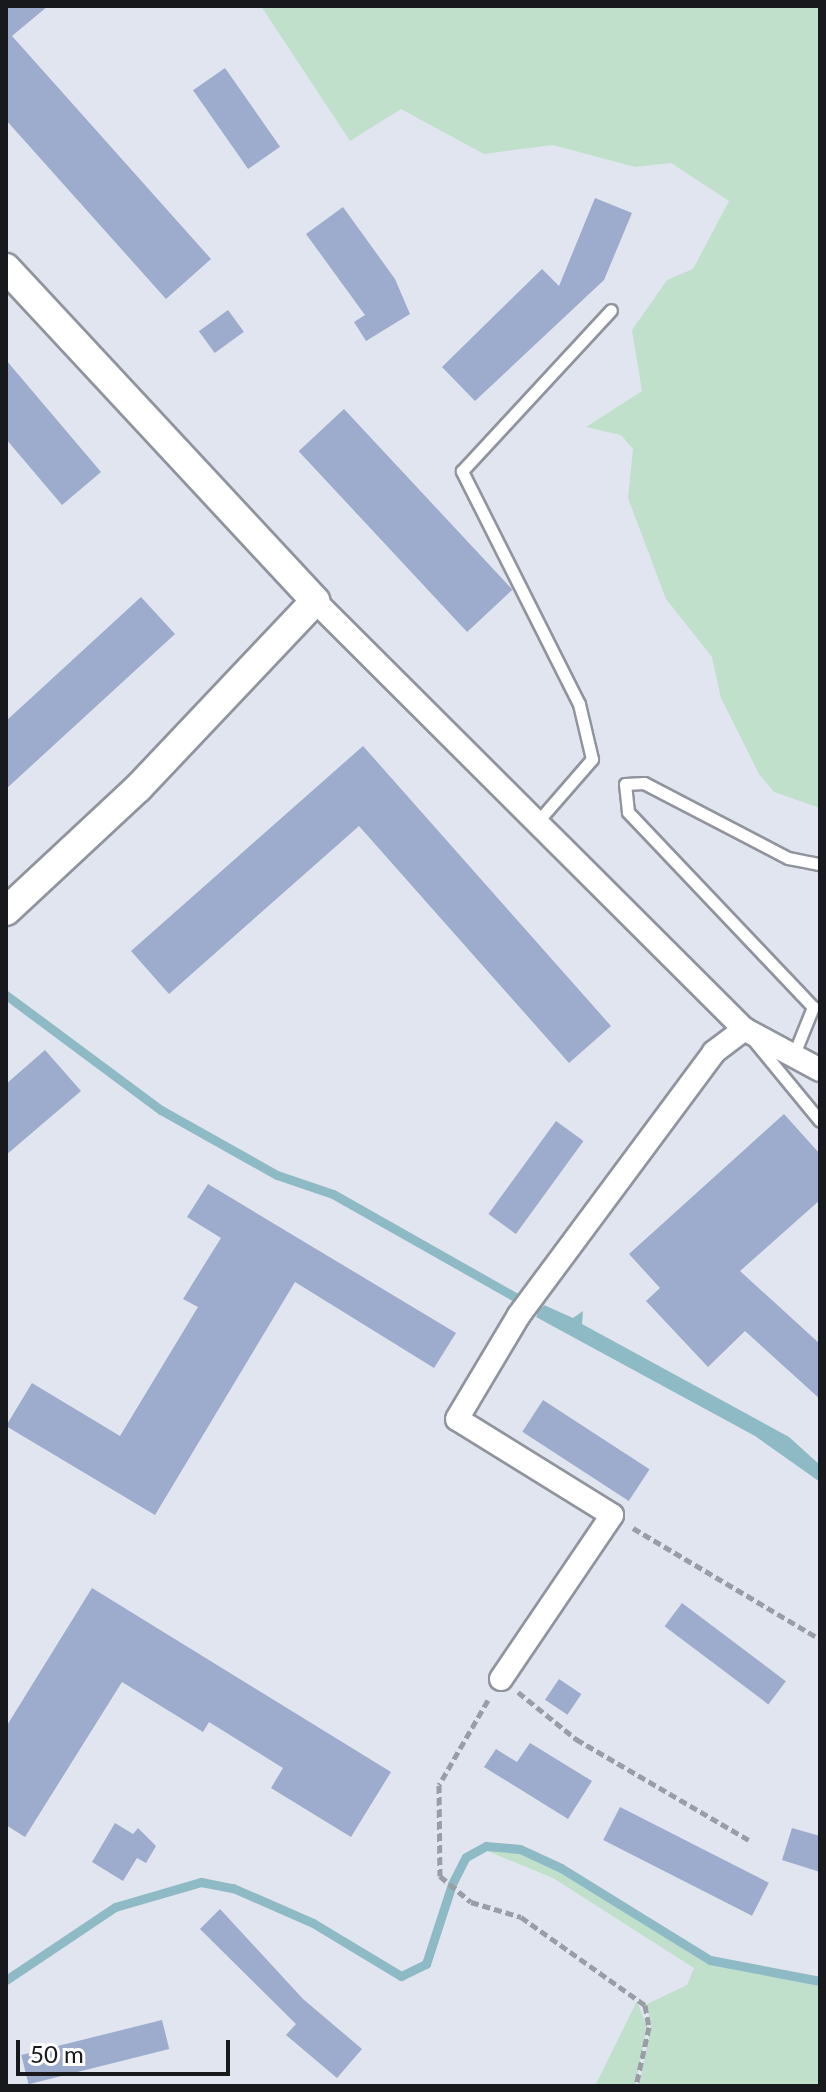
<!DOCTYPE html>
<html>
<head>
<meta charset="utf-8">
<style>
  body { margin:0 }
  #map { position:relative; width:826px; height:2092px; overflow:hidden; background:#e1e5ef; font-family:Lato,sans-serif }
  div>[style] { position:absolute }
  .green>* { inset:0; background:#c0e0cc }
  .water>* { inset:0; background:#8dbac5 }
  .stream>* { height:9px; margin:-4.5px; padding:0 4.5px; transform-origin:4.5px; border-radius:4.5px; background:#8dbac5 }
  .building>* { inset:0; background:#9dabcc; transform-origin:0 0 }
  .path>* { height:5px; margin-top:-2.5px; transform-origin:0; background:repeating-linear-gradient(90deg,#9a9da5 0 8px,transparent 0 12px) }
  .roads { filter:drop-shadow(2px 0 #90949d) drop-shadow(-2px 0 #90949d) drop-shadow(0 2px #90949d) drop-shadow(0 -2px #90949d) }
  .service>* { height:11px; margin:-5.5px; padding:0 5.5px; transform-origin:5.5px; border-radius:5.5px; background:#fff }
  .minor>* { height:22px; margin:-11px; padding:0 11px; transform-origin:11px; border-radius:11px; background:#fff }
  .tertiary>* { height:28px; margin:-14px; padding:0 14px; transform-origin:14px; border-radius:14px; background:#fff }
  span { translate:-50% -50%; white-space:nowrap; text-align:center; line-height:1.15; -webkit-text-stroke:6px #fff; paint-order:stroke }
  .frame { position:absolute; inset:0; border:8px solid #17191c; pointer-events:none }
  .scale { position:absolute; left:16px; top:2040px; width:214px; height:36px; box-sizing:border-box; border:4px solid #17191c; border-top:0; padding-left:10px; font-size:24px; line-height:28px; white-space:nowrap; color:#17191c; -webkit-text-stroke:6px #fff; paint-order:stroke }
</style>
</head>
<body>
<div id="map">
  <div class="green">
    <div style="clip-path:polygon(261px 6px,820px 6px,820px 808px,774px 792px,759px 774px,721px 698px,712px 657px,666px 599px,628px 498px,633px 449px,621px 435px,586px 427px,642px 391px,632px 330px,667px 280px,693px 269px,729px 201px,671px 163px,635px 167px,553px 145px,484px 154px,401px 109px,350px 141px)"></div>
    <div style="clip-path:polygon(487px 1851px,519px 1853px,559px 1872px,708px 1964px,820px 1985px,820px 2086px,639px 2086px,651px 2027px,647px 2004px,687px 1985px,694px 1968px,553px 1878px)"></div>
    <div style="clip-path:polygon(637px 2001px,647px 2027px,635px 2086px,595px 2086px)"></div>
  </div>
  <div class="water">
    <div style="clip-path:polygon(544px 1305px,573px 1318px,583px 1311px,582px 1324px,789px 1437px,820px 1465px,820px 1482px,755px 1436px,536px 1317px)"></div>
  </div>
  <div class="stream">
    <div style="left:6px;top:995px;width:193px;rotate:36.6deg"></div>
    <div style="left:161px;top:1110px;width:133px;rotate:29.3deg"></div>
    <div style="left:277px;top:1175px;width:59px;rotate:18.7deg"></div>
    <div style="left:333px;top:1194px;width:238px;rotate:29.5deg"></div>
    <div style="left:6px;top:1980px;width:131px;rotate:-33.8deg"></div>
    <div style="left:115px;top:1907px;width:90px;rotate:-16.2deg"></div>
    <div style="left:201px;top:1882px;width:33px;rotate:11deg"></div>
    <div style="left:233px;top:1888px;width:87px;rotate:23.6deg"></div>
    <div style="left:313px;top:1923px;width:103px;rotate:31.1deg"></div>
    <div style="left:401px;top:1976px;width:28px;rotate:-26deg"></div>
    <div style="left:426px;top:1964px;width:84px;rotate:-72deg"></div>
    <div style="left:452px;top:1884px;width:30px;rotate:-63deg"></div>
    <div style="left:466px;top:1857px;width:23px;rotate:-29deg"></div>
    <div style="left:486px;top:1846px;width:34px;rotate:5deg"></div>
    <div style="left:520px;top:1849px;width:45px;rotate:24.9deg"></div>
    <div style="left:561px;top:1868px;width:175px;rotate:31.7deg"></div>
    <div style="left:710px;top:1960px;width:112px;rotate:10.8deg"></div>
  </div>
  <div class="building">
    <div style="clip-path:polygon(6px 6px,48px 6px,12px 36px,211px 259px,166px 299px,6px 120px)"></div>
    <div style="left:225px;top:68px;width:96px;height:39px;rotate:55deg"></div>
    <div style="clip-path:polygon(595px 198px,632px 213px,604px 280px,475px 401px,442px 367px,542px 269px,559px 286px)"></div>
    <div style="clip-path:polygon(343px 207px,395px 279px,410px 314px,366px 341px,354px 322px,365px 315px,306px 234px)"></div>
    <div style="left:228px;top:310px;width:27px;height:36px;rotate:54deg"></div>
    <div style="clip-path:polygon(6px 360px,101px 472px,62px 505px,6px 439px)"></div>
    <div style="left:344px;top:409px;width:247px;height:62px;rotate:47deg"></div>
    <div style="clip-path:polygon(141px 597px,175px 634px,6px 789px,6px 721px)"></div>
    <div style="clip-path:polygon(363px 746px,611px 1026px,569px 1063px,359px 826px,169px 994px,131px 951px)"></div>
    <div style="clip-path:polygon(45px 1050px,81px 1091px,6px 1155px,6px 1084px)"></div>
    <div style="clip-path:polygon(784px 1114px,820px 1154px,820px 1200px,740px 1271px,820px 1344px,820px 1399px,745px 1331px,708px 1367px,646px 1301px,660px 1288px,629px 1254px)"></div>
    <div style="left:556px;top:1121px;width:34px;height:115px;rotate:36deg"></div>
    <div style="clip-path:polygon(208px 1184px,456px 1333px,434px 1368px,295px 1282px,155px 1515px,6px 1426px,32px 1383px,120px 1436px,198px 1307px,183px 1299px,221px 1238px,187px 1217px)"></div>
    <div style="left:543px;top:1400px;width:127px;height:38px;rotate:33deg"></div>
    <div style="clip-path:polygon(92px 1588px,391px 1772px,351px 1837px,271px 1788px,283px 1768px,209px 1722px,203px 1732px,122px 1682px,25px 1837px,6px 1825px,6px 1727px)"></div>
    <div style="left:682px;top:1603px;width:130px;height:29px;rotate:37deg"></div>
    <div style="left:559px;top:1679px;width:27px;height:25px;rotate:34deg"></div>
    <div style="clip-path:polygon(530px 1743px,592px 1781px,568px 1819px,484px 1767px,496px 1749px,517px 1762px)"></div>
    <div style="left:620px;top:1807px;width:167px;height:37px;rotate:27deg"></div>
    <div style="clip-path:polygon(115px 1823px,133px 1834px,138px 1828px,156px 1846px,146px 1863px,137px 1858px,123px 1881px,92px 1862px)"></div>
    <div style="clip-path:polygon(792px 1828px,820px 1836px,820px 1872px,782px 1860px)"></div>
    <div style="clip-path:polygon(220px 1909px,303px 1999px,362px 2049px,337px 2078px,286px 2035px,296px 2024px,200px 1929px)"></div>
    <div style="left:162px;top:2020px;width:30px;height:145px;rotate:76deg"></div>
  </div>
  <div class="path">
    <div style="left:633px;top:1528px;width:217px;rotate:30.7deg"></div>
    <div style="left:518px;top:1692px;width:75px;rotate:39deg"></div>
    <div style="left:576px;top:1739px;width:200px;rotate:30.3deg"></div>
    <div style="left:488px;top:1700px;width:98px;rotate:120deg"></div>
    <div style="left:439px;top:1785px;width:91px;rotate:89.4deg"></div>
    <div style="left:440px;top:1876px;width:40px;rotate:40deg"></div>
    <div style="left:471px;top:1902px;width:52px;rotate:16.7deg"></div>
    <div style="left:521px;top:1917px;width:152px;rotate:35.4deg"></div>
    <div style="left:645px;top:2005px;width:22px;rotate:80deg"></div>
    <div style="left:649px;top:2027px;width:60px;rotate:102.4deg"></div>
  </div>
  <div class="roads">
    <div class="service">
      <div style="left:539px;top:820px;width:81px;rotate:-49deg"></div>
      <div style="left:592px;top:759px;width:57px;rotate:-103.3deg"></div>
      <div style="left:579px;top:704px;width:261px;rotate:-116.7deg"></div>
      <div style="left:462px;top:471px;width:219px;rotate:-47.2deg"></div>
      <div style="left:755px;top:1042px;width:102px;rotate:50.6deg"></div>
      <div style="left:794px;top:1054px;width:51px;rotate:-68deg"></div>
      <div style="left:813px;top:1007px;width:269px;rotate:-133.5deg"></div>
      <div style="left:628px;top:812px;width:28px;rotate:-96deg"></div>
      <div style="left:625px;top:784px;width:19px;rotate:-3deg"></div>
      <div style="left:644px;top:783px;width:162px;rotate:27.5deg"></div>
      <div style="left:788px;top:858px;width:33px;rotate:11deg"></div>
    </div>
    <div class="minor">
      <div style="left:315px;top:601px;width:606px;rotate:44.93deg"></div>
      <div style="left:744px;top:1029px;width:86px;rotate:28.3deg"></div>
      <div style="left:501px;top:1679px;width:198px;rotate:-55.9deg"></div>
      <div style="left:612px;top:1515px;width:182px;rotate:-148.2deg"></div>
      <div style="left:457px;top:1419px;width:121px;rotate:-59.2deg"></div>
      <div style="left:519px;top:1315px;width:327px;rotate:-53.4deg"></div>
      <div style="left:714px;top:1052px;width:38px;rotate:-37deg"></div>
    </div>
    <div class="tertiary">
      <div style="left:6px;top:268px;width:454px;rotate:47.1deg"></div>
      <div style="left:315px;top:601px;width:257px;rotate:133.4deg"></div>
      <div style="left:138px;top:788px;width:180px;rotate:137deg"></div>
    </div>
  </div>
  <div class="frame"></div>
  <div class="scale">50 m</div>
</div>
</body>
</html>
